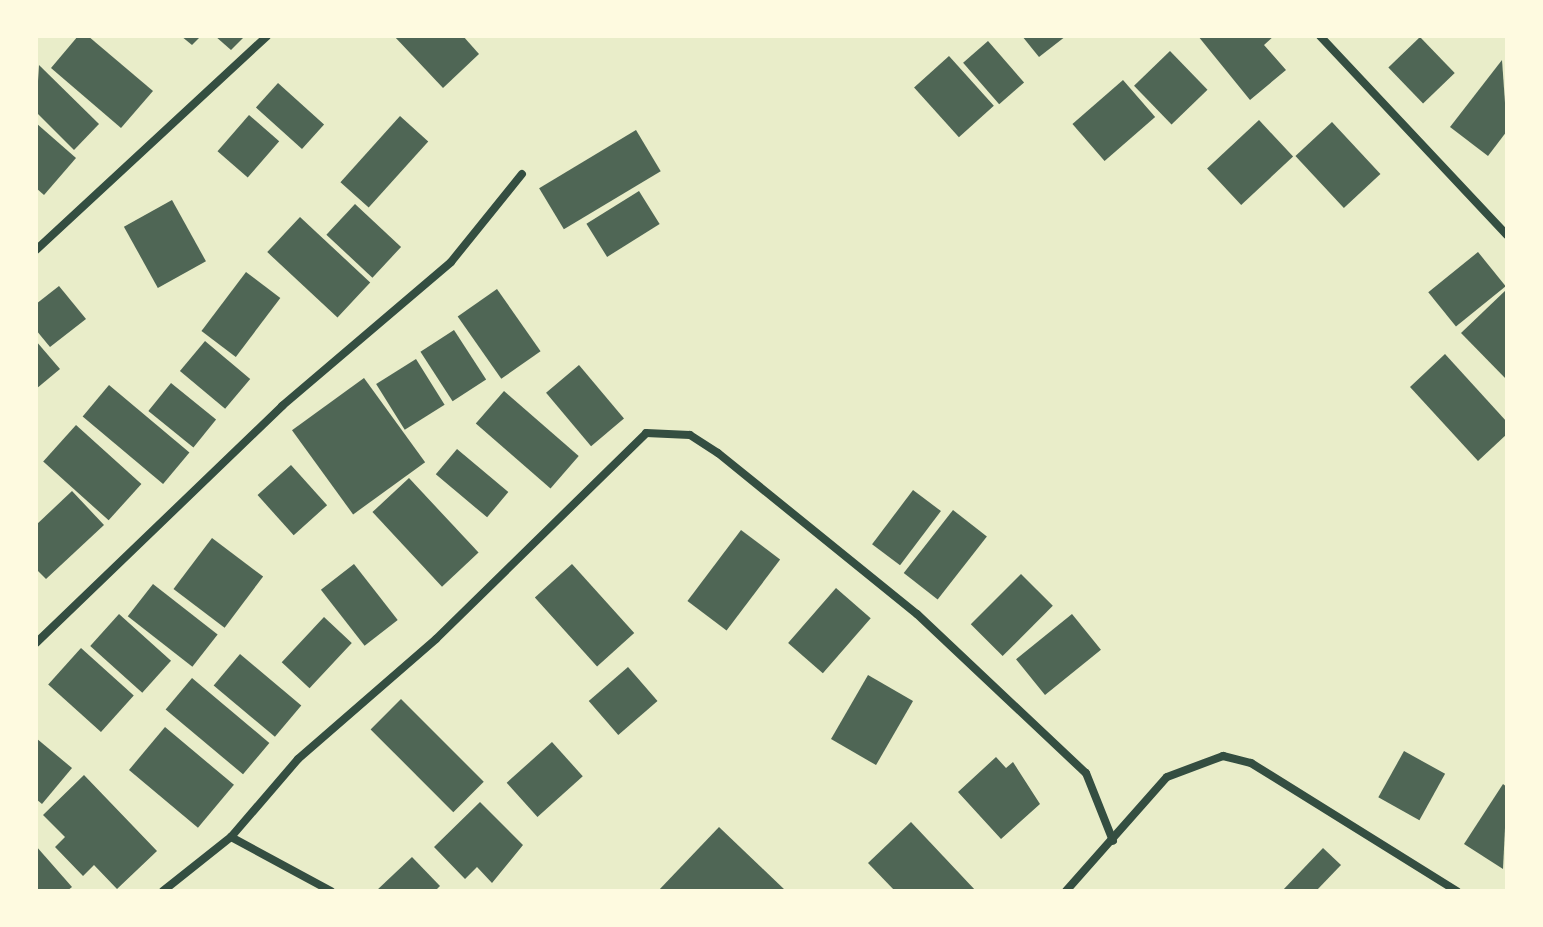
<!DOCTYPE html>
<html>
<head>
<meta charset="utf-8">
<style>
  body { margin:0 }
  #map { position:relative; width:1543px; height:927px; overflow:hidden; background:#e9edc9; font-family:"Exo 2",sans-serif }
  div>[style] { position:absolute }
  .building>* { inset:0; background:#4f6655; transform-origin:0 0 }
  .minor>* { height:8px; margin:-4px; padding:0 4px; transform-origin:4px; border-radius:4px; background:#344e41 }
  span { translate:-50% -50%; white-space:nowrap; text-align:center; line-height:1.15; -webkit-text-stroke:8px #fefae0; paint-order:stroke }
  .frame { position:absolute; inset:0; border:38px solid #fefae0; pointer-events:none }
</style>
</head>
<body>
<div id="map">
  <div class="building">
    <div style="clip-path:polygon(78px 36px,88px 36px,153px 91px,121px 128px,51px 68px)"></div>
    <div style="clip-path:polygon(181px 36px,201px 36px,192px 45px)"></div>
    <div style="clip-path:polygon(215px 36px,245px 36px,231px 50px)"></div>
    <div style="clip-path:polygon(394px 36px,463px 36px,479px 54px,443px 88px)"></div>
    <div style="clip-path:polygon(1022px 36px,1066px 36px,1039px 57px)"></div>
    <div style="clip-path:polygon(1198px 36px,1274px 36px,1264px 45px,1286px 70px,1250px 100px)"></div>
    <div style="left:1420px;top:37px;width:50px;height:44px;rotate:46deg"></div>
    <div style="left:988px;top:41px;width:55px;height:33px;rotate:49deg"></div>
    <div style="left:1170px;top:51px;width:54px;height:50px;rotate:46deg"></div>
    <div style="left:949px;top:56px;width:67px;height:47px;rotate:48deg"></div>
    <div style="clip-path:polygon(1502px 60px,1507px 131px,1488px 156px,1450px 127px)"></div>
    <div style="clip-path:polygon(39px 65px,99px 124px,74px 150px,36px 112px)"></div>
    <div style="left:1123px;top:80px;width:49px;height:67px;rotate:49deg"></div>
    <div style="left:278px;top:83px;width:62px;height:33px;rotate:42deg"></div>
    <div style="left:249px;top:115px;width:40px;height:48px;rotate:41deg"></div>
    <div style="left:400px;top:116px;width:38px;height:89px;rotate:42deg"></div>
    <div style="left:1259px;top:120px;width:50px;height:71px;rotate:47deg"></div>
    <div style="left:1332px;top:122px;width:71px;height:50px;rotate:47deg"></div>
    <div style="clip-path:polygon(36px 123px,76px 158px,44px 195px,36px 188px)"></div>
    <div style="left:636px;top:130px;width:48px;height:113px;rotate:59deg"></div>
    <div style="left:639px;top:191px;width:39px;height:62px;rotate:58deg"></div>
    <div style="left:172px;top:200px;width:70px;height:55px;rotate:61deg"></div>
    <div style="left:355px;top:204px;width:63px;height:42px;rotate:43deg"></div>
    <div style="left:300px;top:217px;width:96px;height:48px;rotate:43deg"></div>
    <div style="left:1478px;top:252px;width:44px;height:64px;rotate:51deg"></div>
    <div style="left:246px;top:272px;width:43px;height:74px;rotate:37deg"></div>
    <div style="clip-path:polygon(59px 286px,86px 319px,50px 347px,36px 330px,36px 304px)"></div>
    <div style="left:497px;top:289px;width:76px;height:48px;rotate:55deg"></div>
    <div style="clip-path:polygon(1507px 289px,1507px 380px,1461px 333px)"></div>
    <div style="left:454px;top:330px;width:59px;height:40px;rotate:57deg"></div>
    <div style="clip-path:polygon(36px 341px,60px 369px,36px 389px)"></div>
    <div style="left:205px;top:341px;width:59px;height:39px;rotate:40deg"></div>
    <div style="clip-path:polygon(1445px 354px,1507px 422px,1507px 434px,1478px 461px,1410px 387px)"></div>
    <div style="left:416px;top:359px;width:54px;height:47px;rotate:58deg"></div>
    <div style="left:579px;top:365px;width:70px;height:43px;rotate:50deg"></div>
    <div style="left:364px;top:378px;width:104px;height:89px;rotate:54deg"></div>
    <div style="left:171px;top:383px;width:58px;height:36px;rotate:39deg"></div>
    <div style="left:109px;top:385px;width:105px;height:41px;rotate:40deg"></div>
    <div style="left:504px;top:391px;width:99px;height:43px;rotate:41deg"></div>
    <div style="left:76px;top:425px;width:88px;height:49px;rotate:42deg"></div>
    <div style="left:457px;top:449px;width:67px;height:33px;rotate:40deg"></div>
    <div style="left:291px;top:465px;width:54px;height:45px;rotate:48deg"></div>
    <div style="left:409px;top:478px;width:102px;height:50px;rotate:47deg"></div>
    <div style="left:913px;top:490px;width:35px;height:68px;rotate:37deg"></div>
    <div style="clip-path:polygon(72px 491px,104px 525px,46px 579px,36px 569px,36px 525px)"></div>
    <div style="left:953px;top:510px;width:43px;height:80px;rotate:38deg"></div>
    <div style="left:741px;top:530px;width:49px;height:89px;rotate:37deg"></div>
    <div style="left:212px;top:538px;width:64px;height:64px;rotate:37deg"></div>
    <div style="left:354px;top:564px;width:71px;height:42px;rotate:52deg"></div>
    <div style="left:572px;top:564px;width:93px;height:50px;rotate:48deg"></div>
    <div style="left:1021px;top:574px;width:45px;height:71px;rotate:45deg"></div>
    <div style="left:153px;top:584px;width:82px;height:41px;rotate:38deg"></div>
    <div style="left:836px;top:588px;width:46px;height:73px;rotate:41deg"></div>
    <div style="left:119px;top:614px;width:70px;height:43px;rotate:42deg"></div>
    <div style="left:1072px;top:614px;width:46px;height:72px;rotate:51deg"></div>
    <div style="left:324px;top:617px;width:38px;height:62px;rotate:43deg"></div>
    <div style="left:81px;top:648px;width:71px;height:49px;rotate:42deg"></div>
    <div style="left:240px;top:654px;width:80px;height:41px;rotate:40deg"></div>
    <div style="left:628px;top:667px;width:45px;height:52px;rotate:49deg"></div>
    <div style="left:868px;top:675px;width:52px;height:74px;rotate:30deg"></div>
    <div style="left:192px;top:678px;width:101px;height:41px;rotate:40deg"></div>
    <div style="left:401px;top:699px;width:117px;height:43px;rotate:45deg"></div>
    <div style="left:165px;top:727px;width:90px;height:56px;rotate:40deg"></div>
    <div style="clip-path:polygon(36px 738px,72px 768px,42px 804px,36px 799px)"></div>
    <div style="left:552px;top:742px;width:46px;height:61px;rotate:48deg"></div>
    <div style="left:1404px;top:751px;width:47px;height:53px;rotate:29deg"></div>
    <div style="clip-path:polygon(996px 757px,1006px 768px,1013px 762px,1040px 804px,1001px 839px,958px 792px)"></div>
    <div style="clip-path:polygon(84px 775px,157px 851px,117px 889px,94px 865px,83px 876px,55px 847px,65px 837px,43px 815px)"></div>
    <div style="clip-path:polygon(1503px 784px,1507px 787px,1503px 869px,1464px 844px)"></div>
    <div style="clip-path:polygon(480px 802px,523px 845px,492px 883px,477px 867px,465px 879px,434px 847px)"></div>
    <div style="clip-path:polygon(911px 822px,976px 891px,895px 891px,868px 863px)"></div>
    <div style="clip-path:polygon(719px 827px,786px 891px,658px 891px)"></div>
    <div style="clip-path:polygon(36px 846px,72px 887px,67px 891px,36px 891px)"></div>
    <div style="clip-path:polygon(1323px 848px,1341px 865px,1316px 891px,1282px 891px)"></div>
    <div style="clip-path:polygon(412px 857px,440px 886px,435px 891px,376px 891px)"></div>
  </div>
  <div class="minor">
    <div style="left:1320px;top:36px;width:273px;rotate:46.8deg"></div>
    <div style="left:36px;top:250px;width:315px;rotate:-42.8deg"></div>
    <div style="left:36px;top:643px;width:342px;rotate:-43.9deg"></div>
    <div style="left:282px;top:406px;width:222px;rotate:-40.4deg"></div>
    <div style="left:451px;top:262px;width:113px;rotate:-51.1deg"></div>
    <div style="left:231px;top:837px;width:114px;rotate:28.4deg"></div>
    <div style="left:163px;top:891px;width:87px;rotate:-38.5deg"></div>
    <div style="left:231px;top:837px;width:103px;rotate:-49.3deg"></div>
    <div style="left:298px;top:759px;width:183px;rotate:-41deg"></div>
    <div style="left:436px;top:639px;width:294px;rotate:-44.4deg"></div>
    <div style="left:646px;top:433px;width:44px;rotate:2.6deg"></div>
    <div style="left:690px;top:435px;width:33px;rotate:33deg"></div>
    <div style="left:718px;top:453px;width:256px;rotate:39deg"></div>
    <div style="left:917px;top:614px;width:232px;rotate:43.3deg"></div>
    <div style="left:1086px;top:773px;width:73px;rotate:68.3deg"></div>
    <div style="left:1066px;top:891px;width:152px;rotate:-48.5deg"></div>
    <div style="left:1167px;top:777px;width:60px;rotate:-20.6deg"></div>
    <div style="left:1223px;top:756px;width:29px;rotate:14deg"></div>
    <div style="left:1251px;top:763px;width:243px;rotate:31.9deg"></div>
  </div>
  <div class="frame"></div>
</div>
</body>
</html>
